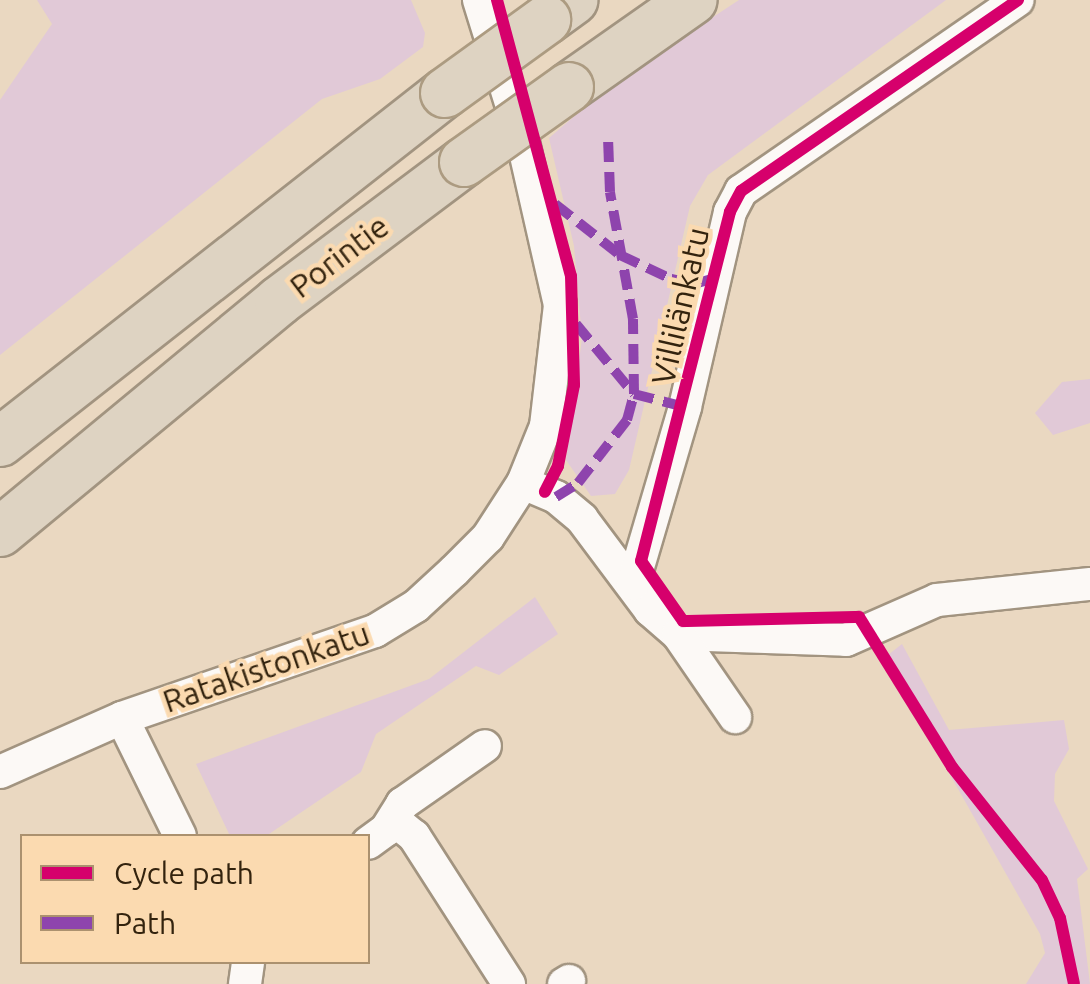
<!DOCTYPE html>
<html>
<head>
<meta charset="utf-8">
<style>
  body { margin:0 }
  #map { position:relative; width:1090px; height:984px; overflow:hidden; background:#ead8c1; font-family:Ubuntu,sans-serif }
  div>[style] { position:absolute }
  .green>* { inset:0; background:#e1c9d7 }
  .roads { filter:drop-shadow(2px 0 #a29480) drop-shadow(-2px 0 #a29480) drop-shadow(0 2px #a29480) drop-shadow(0 -2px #a29480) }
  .minor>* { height:32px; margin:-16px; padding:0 16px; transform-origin:16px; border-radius:16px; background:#fcf9f6 }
  .highway>* { height:48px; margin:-24px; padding:0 24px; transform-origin:24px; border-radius:24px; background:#ded3c2 }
  .bridges { filter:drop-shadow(2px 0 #ac9b81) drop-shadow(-2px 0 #ac9b81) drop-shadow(0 2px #ac9b81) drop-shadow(0 -2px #ac9b81) }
  .highway-bridge>* { height:48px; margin:-24px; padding:0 24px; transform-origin:24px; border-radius:24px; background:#ded3c2 }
  .quiet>* { height:10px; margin-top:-5px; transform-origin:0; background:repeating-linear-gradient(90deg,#8e44ad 0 20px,transparent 0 30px) }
  .cycleway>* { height:12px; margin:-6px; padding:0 6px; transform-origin:6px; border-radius:6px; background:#d6006c }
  span { translate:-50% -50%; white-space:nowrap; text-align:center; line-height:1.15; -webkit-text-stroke:9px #fbdab0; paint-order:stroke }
  .street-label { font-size:32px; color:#33230e }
  .legend { position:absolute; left:20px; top:834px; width:350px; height:130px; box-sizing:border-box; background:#fbdab0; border:2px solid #ab916f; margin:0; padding:12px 18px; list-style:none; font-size:30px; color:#33230e }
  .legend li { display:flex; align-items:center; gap:20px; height:50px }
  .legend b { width:50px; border:2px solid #ab916f }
</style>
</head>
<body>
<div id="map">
  <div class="green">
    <div style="clip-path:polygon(37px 0,411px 0,425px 33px,423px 47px,380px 79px,322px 99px,0 355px,0 100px,52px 24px)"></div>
    <div style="clip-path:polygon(739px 0,946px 0,708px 175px,690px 206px,629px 470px,615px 494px,591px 496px,566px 460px,582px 338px,574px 246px,549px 138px,614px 82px)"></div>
    <div style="clip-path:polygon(1090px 379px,1090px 423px,1053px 435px,1035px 413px,1062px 382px)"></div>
    <div style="clip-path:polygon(535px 597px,558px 634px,499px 675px,476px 666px,376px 734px,361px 772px,266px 836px,230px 836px,196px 764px,429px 679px)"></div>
    <div style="clip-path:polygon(902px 644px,949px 730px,1064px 720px,1069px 749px,1055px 774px,1054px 801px,1088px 869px,1077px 879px,1090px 984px,1026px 984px,1045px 953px,1040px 934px,884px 658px)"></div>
  </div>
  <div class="roads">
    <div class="minor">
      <div style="left:523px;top:483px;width:36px;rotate:23deg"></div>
      <div style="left:556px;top:497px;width:34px;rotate:40deg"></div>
      <div style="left:582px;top:519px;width:114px;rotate:53.2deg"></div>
      <div style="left:650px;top:610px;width:37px;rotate:41deg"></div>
      <div style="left:678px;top:634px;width:168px;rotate:2deg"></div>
      <div style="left:846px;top:640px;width:99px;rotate:-23.7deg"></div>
      <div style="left:937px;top:600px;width:154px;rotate:-6deg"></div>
      <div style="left:633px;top:584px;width:184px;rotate:-73.6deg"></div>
      <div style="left:685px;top:407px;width:200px;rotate:-77deg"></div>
      <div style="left:730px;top:212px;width:24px;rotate:-62deg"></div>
      <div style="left:741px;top:191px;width:336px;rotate:-34.6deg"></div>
      <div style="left:678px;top:634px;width:101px;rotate:55.5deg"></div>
      <div style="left:122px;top:718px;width:131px;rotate:63.8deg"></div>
      <div style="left:0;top:772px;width:133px;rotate:-23.9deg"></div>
      <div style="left:122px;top:718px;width:268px;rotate:-19deg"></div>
      <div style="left:375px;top:631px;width:48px;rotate:-31.4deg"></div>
      <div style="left:416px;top:606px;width:52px;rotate:-42.6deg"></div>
      <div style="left:454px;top:571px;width:48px;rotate:-45deg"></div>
      <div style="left:488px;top:537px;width:64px;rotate:-57.1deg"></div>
      <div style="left:523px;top:483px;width:61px;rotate:-68deg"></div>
      <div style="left:546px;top:426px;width:122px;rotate:-83.4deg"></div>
      <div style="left:560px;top:305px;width:167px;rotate:-102.8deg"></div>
      <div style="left:523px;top:142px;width:149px;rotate:-107.2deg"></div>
      <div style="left:394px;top:820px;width:26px;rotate:39deg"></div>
      <div style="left:414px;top:836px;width:176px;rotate:57.3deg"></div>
      <div style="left:368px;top:843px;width:22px;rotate:-36deg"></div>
      <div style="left:386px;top:830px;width:31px;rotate:-58deg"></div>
      <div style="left:402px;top:804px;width:101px;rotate:-34.9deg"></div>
      <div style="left:245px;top:984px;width:22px;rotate:-82deg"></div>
      <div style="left:564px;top:984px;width:6px;rotate:-31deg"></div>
    </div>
    <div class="highway">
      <div style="left:546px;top:20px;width:34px;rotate:-36deg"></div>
      <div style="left:569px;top:87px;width:151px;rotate:-35.1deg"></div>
      <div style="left:0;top:442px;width:566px;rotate:-38.11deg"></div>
      <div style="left:0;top:532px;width:362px;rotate:-39.6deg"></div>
      <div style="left:279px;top:301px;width:231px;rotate:-36.9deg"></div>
    </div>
  </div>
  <div class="bridges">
    <div class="highway-bridge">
      <div style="left:445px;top:93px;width:125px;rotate:-35.9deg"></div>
      <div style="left:464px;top:162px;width:129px;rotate:-35.5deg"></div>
    </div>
  </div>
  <div class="quiet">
    <div style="left:555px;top:204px;width:83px;rotate:38.1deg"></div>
    <div style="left:620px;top:255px;width:56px;rotate:25.2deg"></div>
    <div style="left:671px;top:279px;width:24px;rotate:12deg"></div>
    <div style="left:694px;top:284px;width:22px;rotate:-16deg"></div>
    <div style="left:576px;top:324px;width:91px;rotate:50.4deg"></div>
    <div style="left:634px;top:394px;width:53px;rotate:14.3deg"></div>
    <div style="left:556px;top:497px;width:26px;rotate:-32deg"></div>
    <div style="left:578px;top:483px;width:80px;rotate:-52.1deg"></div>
    <div style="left:627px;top:420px;width:27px;rotate:-75deg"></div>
    <div style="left:634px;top:394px;width:75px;rotate:-90.8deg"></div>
    <div style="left:633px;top:319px;width:129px;rotate:-100.3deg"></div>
    <div style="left:610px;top:192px;width:54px;rotate:-92.1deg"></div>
  </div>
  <div class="cycleway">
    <div style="left:497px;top:0;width:286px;rotate:75deg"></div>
    <div style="left:571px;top:276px;width:109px;rotate:88.4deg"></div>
    <div style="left:574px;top:385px;width:83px;rotate:101.2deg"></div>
    <div style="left:558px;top:466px;width:29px;rotate:117deg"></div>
    <div style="left:1018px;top:0;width:336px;rotate:145.4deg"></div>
    <div style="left:741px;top:191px;width:24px;rotate:118deg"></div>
    <div style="left:730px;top:212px;width:360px;rotate:104.3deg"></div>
    <div style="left:641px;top:561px;width:73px;rotate:55deg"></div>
    <div style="left:683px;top:621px;width:176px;rotate:-1.3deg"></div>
    <div style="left:859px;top:617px;width:176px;rotate:58.2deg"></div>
    <div style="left:952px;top:767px;width:144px;rotate:51.5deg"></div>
    <div style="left:1042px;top:880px;width:42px;rotate:64.7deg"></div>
    <div style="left:1060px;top:918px;width:67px;rotate:78deg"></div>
  </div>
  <div class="street-label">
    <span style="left:339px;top:256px;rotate:-37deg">Porintie</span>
    <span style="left:680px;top:306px;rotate:-77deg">Villilänkatu</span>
    <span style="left:266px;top:667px;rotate:-19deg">Ratakistonkatu</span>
  </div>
  <ul class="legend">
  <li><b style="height:12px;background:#d6006c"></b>Cycle path</li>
  <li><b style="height:12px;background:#8e44ad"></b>Path</li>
  </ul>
</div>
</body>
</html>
